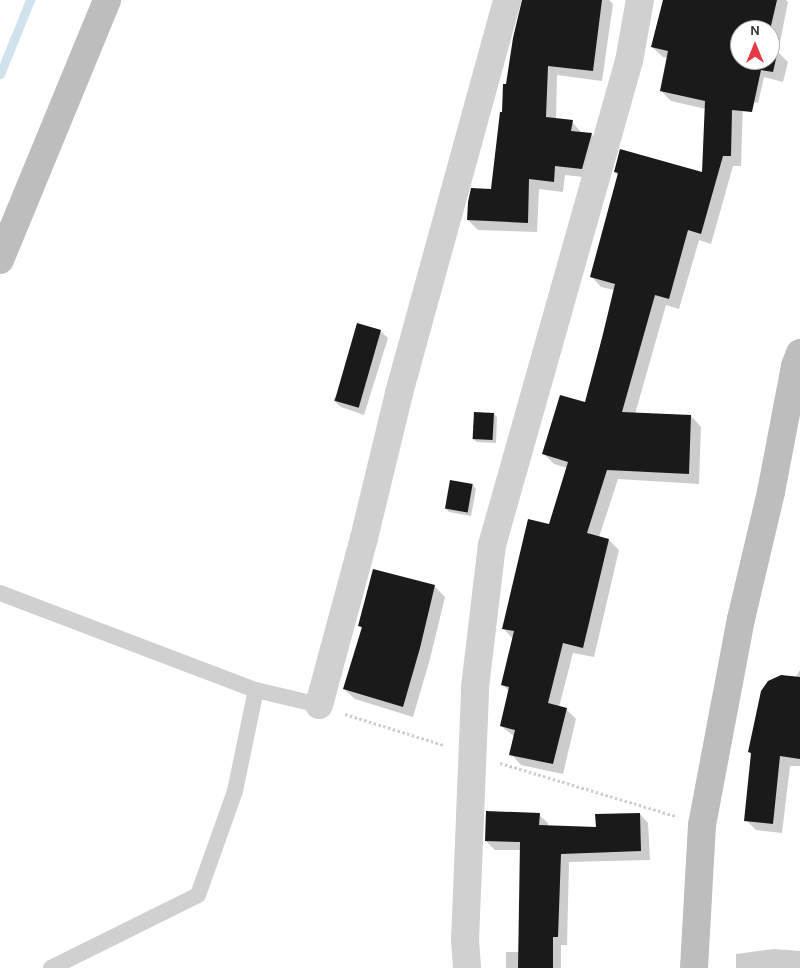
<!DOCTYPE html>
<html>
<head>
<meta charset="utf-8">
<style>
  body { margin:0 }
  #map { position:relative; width:800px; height:968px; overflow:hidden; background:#fff; font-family:Karla,sans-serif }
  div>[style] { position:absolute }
  .shadow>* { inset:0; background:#0003 }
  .stream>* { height:9px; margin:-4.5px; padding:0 4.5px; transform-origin:4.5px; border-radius:4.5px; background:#cfe2ee }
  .building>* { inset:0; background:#1a1a1a; transform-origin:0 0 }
  .path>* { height:3px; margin-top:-1.5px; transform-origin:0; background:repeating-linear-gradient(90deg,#cdcdcd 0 2.5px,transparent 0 5px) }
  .lane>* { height:16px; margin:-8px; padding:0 8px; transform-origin:8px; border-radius:8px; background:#d0d0d0 }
  .street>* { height:28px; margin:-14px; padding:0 14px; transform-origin:14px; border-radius:14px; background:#d0d0d0 }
  .secondary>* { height:28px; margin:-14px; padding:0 14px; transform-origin:14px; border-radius:14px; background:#bdbdbd }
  span { translate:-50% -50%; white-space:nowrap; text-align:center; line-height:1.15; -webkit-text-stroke:5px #fff; paint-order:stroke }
  .north { position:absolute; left:730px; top:20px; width:50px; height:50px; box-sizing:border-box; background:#fff; border:1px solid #adadad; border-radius:50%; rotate:0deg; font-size:14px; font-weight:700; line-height:20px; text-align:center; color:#333 }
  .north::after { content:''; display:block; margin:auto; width:18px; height:22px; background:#e63946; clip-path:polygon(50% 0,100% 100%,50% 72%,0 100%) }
</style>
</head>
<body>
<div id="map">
  <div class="shadow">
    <div style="clip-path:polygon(523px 0,609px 0,613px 4px,602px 81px,557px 75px,556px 120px,572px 122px,582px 133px,592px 135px,602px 144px,592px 178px,565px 175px,563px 192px,539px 189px,537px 232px,478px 230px,468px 220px,492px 191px)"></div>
    <div style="clip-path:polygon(evenodd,663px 0,786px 0,788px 2px,778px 52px,788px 62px,783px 82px,764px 77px,758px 103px,743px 100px,741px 166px,733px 166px,711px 244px,699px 240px,679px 309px,666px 305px,635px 414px,691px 416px,701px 427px,699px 484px,618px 479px,599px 537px,609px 540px,619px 550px,594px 657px,573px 653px,559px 707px,566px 709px,576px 719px,563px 774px,521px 765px,511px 754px,515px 737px,501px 726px,509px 691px,502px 684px,513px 639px,503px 628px,550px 526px,567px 468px,554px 464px,543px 453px,586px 404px,614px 290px,601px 287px,591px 276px,618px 175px,615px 172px,704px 173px,706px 109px,671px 101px,661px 91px,668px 58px,663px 57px,652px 47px,663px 0,740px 30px,770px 30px,770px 60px,740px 60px,740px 30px)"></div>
    <div style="clip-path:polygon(380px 331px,388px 338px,364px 415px,341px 407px,333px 400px)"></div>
    <div style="clip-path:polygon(494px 414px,497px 417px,496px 443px,477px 442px,473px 439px)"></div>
    <div style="clip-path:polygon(473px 485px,476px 489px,471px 516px,449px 512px,446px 509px)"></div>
    <div style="clip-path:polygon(434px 586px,445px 597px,430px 659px,413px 717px,355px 699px,344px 689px,362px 629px,359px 625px)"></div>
    <div style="clip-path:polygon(800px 670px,800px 766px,790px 766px,782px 833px,756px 830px,746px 820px,752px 755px,750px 752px)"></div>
    <div style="clip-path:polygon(640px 814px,648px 823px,650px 860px,569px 862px,567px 945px,561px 945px,561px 968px,506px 968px,506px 952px,520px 952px,522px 850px,495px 850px,486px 841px,539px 815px,548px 823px,548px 827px,597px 828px)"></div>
    <div style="clip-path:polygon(774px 949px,800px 951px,800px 968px,736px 968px,736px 954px)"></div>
  </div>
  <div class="stream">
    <div style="left:0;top:74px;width:80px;rotate:-67.9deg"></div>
  </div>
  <div class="building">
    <div style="clip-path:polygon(522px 0,602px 0,593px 71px,548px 66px,546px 117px,573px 120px,571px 131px,592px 133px,582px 169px,555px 166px,554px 182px,529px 179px,528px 223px,467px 220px,468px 202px,471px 188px,491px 189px,500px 112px,502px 112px,503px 84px,506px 84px,513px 38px)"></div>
    <div style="clip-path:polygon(663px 0,777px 0,770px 30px,740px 30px,740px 60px,770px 60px,770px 48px,778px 50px,773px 72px,761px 70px,752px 112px,732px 110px,731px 156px,723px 156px,701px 234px,688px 230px,669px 299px,655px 295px,622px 412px,691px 415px,689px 474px,607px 470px,587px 533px,609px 539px,583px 648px,563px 643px,548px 703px,567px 708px,553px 764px,509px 755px,515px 730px,500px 726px,509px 687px,501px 685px,514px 631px,502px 629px,528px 519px,549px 524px,568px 462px,542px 454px,560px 395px,585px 402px,602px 338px,615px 284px,590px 277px,618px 173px,614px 172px,620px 149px,702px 172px,705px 101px,660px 91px,668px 51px,651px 47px)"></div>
    <div style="left:357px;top:323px;width:25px;height:81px;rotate:16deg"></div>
    <div style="left:474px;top:412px;width:20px;height:27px;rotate:3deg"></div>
    <div style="left:450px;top:480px;width:23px;height:29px;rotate:10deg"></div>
    <div style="clip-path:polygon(373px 569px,435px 585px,420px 648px,403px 707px,343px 689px,362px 627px,358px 626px)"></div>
    <div style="clip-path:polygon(781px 675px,800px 677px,800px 759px,780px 756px,773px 824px,744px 821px,751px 753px,748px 752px,761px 691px,768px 681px)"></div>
    <div style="clip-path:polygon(486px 811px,540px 813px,539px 825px,596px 827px,595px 814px,640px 813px,641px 851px,561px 854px,558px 937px,553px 937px,553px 968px,518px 968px,520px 842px,485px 841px)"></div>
  </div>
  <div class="path">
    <div style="left:345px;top:714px;width:104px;rotate:17.4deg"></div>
    <div style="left:500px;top:763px;width:184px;rotate:16.8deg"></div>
  </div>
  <div class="lane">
    <div style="left:0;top:593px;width:274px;rotate:20.8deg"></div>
    <div style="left:256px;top:690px;width:65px;rotate:13.4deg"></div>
    <div style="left:51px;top:968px;width:164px;rotate:-26.4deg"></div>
    <div style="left:198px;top:895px;width:110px;rotate:-70.4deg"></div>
    <div style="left:235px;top:791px;width:103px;rotate:-78.3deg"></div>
  </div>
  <div class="street">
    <div style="left:319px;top:705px;width:173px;rotate:-74.9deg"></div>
    <div style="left:364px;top:538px;width:149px;rotate:-76.4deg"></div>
    <div style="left:399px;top:393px;width:408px;rotate:-74.6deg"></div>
    <div style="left:467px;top:968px;width:27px;rotate:-94deg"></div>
    <div style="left:465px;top:941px;width:254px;rotate:-87.7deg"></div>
    <div style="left:475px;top:687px;width:143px;rotate:-83.2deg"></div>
    <div style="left:492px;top:545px;width:503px;rotate:-74.2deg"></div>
    <div style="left:629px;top:61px;width:62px;rotate:-79.8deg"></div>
  </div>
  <div class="secondary">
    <div style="left:0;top:260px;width:281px;rotate:-67.6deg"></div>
    <div style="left:694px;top:968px;width:143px;rotate:-86.8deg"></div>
    <div style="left:702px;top:825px;width:210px;rotate:-79.3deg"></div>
    <div style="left:741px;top:619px;width:130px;rotate:-76.7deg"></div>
    <div style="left:771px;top:492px;width:128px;rotate:-79.2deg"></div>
    <div style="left:795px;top:366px;width:14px;rotate:-69deg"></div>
  </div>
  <div class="north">N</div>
</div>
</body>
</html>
